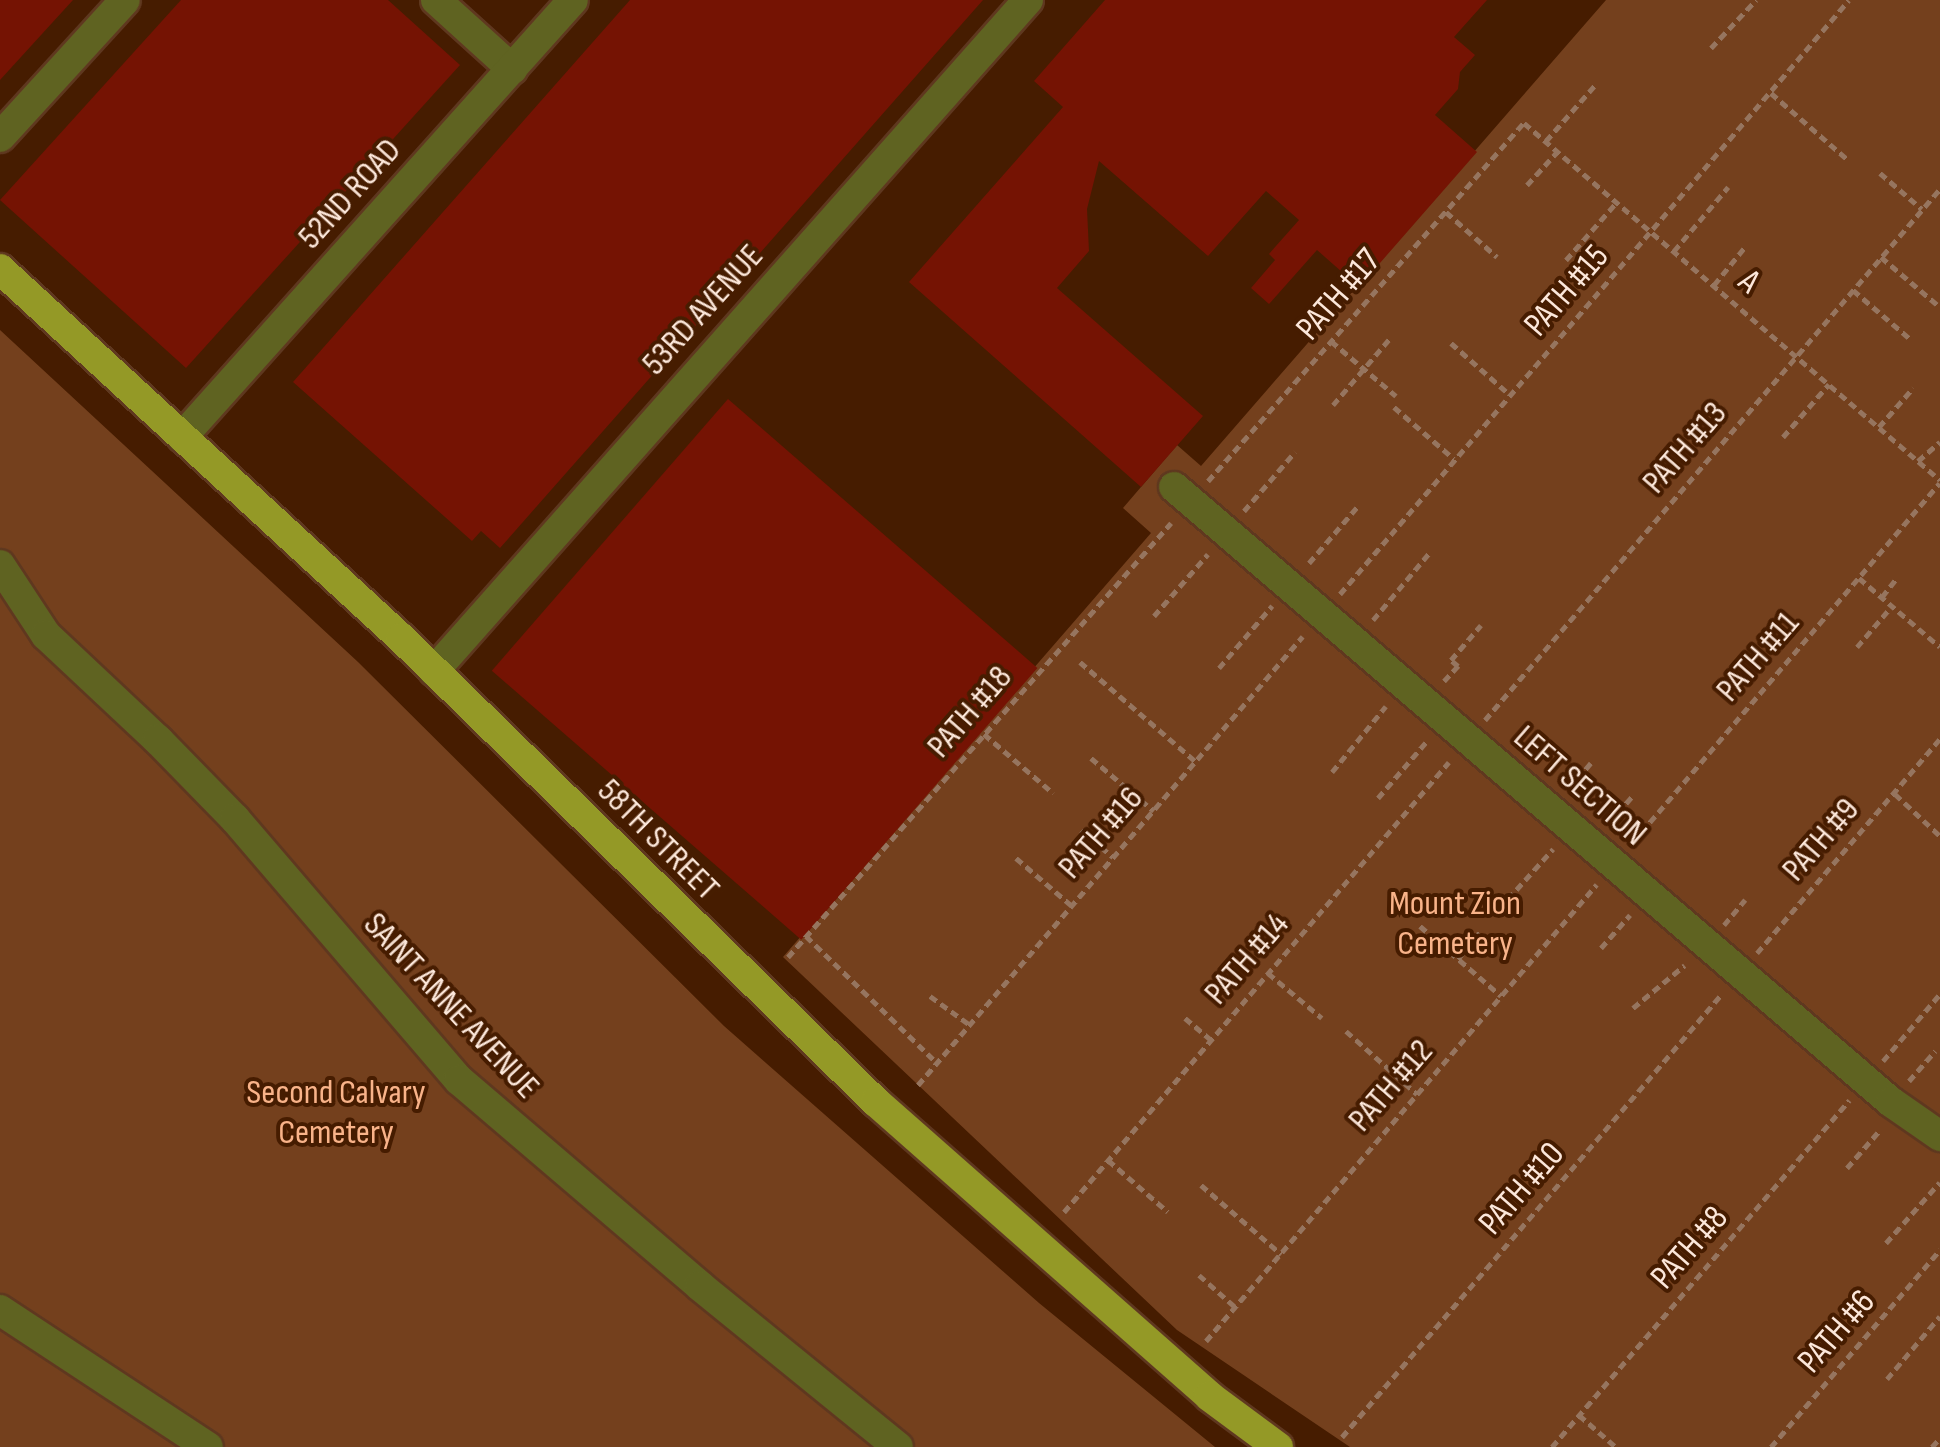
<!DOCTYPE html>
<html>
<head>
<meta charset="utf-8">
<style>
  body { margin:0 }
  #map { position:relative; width:1940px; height:1447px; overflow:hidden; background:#461c00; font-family:"Sofia Sans Condensed",sans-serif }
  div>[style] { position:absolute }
  .green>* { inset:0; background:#74401d }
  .building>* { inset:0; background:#751303; transform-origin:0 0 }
  .path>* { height:5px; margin-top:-2.5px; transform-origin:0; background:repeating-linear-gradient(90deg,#96755f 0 8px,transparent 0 13px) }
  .roads { filter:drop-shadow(2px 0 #5f381f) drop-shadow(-2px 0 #5f381f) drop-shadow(0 2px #5f381f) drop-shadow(0 -2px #5f381f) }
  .minor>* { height:30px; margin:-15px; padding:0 15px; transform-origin:15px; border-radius:15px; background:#5f6321 }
  .major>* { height:30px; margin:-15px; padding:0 15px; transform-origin:15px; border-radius:15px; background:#949926 }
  span { translate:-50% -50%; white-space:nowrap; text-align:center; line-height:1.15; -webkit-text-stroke:8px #461c00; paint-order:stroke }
  .street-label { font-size:35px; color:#fce7da }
  .park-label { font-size:35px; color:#f9b389 }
</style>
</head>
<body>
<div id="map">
  <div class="green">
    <div style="clip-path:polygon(1606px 0,1940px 0,1940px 1447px,1350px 1447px,1177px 1330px,783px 957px,1151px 533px,1123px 508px,1177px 445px,1201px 466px)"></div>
    <div style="clip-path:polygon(0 330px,358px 662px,724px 1026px,1039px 1303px,1215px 1447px,0 1447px)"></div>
  </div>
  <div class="building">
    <div style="clip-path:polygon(0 0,73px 0,0 80px)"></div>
    <div style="clip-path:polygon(181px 0,388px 0,460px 65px,186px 368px,0 200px)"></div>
    <div style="clip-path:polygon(630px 0,983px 0,500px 548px,481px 531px,472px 541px,293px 382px)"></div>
    <div style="clip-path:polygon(1105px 0,1487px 0,1454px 37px,1475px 55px,1460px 72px,1458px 89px,1435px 115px,1477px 152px,1359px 287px,1317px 250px,1269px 304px,1251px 288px,1275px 260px,1269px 254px,1299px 220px,1266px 191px,1208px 256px,1099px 161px,1087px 209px,1089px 251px,1057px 288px,1203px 416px,1141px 487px,909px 282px,1063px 107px,1034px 81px)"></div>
    <div style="left:728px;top:399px;width:410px;height:360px;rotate:41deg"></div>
  </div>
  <div class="path">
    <div style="left:1711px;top:48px;width:66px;rotate:-46.8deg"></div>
    <div style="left:1771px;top:93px;width:102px;rotate:41deg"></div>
    <div style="left:1546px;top:141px;width:76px;rotate:-48.7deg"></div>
    <div style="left:1880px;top:173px;width:55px;rotate:40.6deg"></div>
    <div style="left:1527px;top:185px;width:46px;rotate:-47.6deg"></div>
    <div style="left:1446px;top:212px;width:68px;rotate:41.4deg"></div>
    <div style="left:1674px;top:251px;width:84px;rotate:-49.8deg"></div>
    <div style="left:1881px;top:257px;width:77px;rotate:40.3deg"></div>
    <div style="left:1566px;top:260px;width:77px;rotate:-48.7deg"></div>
    <div style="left:1714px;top:285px;width:49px;rotate:-50.8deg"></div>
    <div style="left:1853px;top:290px;width:74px;rotate:40.6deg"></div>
    <div style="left:1331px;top:341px;width:85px;rotate:40.2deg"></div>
    <div style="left:1451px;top:343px;width:77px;rotate:41.3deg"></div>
    <div style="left:1333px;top:405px;width:89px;rotate:-49.5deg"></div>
    <div style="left:1394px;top:407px;width:79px;rotate:40.9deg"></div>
    <div style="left:1879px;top:427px;width:52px;rotate:-48.9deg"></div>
    <div style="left:1783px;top:437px;width:70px;rotate:-49deg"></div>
    <div style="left:1918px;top:461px;width:29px;rotate:-41deg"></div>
    <div style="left:1208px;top:481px;width:478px;rotate:-48.6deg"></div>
    <div style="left:1524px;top:123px;width:548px;rotate:40.64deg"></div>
    <div style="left:1244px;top:511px;width:78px;rotate:-49.2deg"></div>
    <div style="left:1309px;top:563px;width:75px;rotate:-49.3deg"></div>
    <div style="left:1859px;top:578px;width:106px;rotate:40.4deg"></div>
    <div style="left:1340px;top:594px;width:782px;rotate:-49.41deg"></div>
    <div style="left:1882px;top:597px;width:24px;rotate:-52deg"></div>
    <div style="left:1154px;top:616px;width:82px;rotate:-48.9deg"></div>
    <div style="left:1373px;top:620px;width:89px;rotate:-50deg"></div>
    <div style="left:1857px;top:647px;width:54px;rotate:-49.5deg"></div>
    <div style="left:1080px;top:662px;width:152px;rotate:40.7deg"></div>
    <div style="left:1219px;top:668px;width:82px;rotate:-49.5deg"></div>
    <div style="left:1444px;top:681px;width:21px;rotate:-47deg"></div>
    <div style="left:1458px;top:666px;width:9px;rotate:-139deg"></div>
    <div style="left:1451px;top:660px;width:46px;rotate:-49.4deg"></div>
    <div style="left:1485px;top:720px;width:699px;rotate:-49.41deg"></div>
    <div style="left:984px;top:734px;width:91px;rotate:40.5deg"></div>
    <div style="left:1091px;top:758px;width:82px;rotate:40.1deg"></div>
    <div style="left:1332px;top:772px;width:85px;rotate:-50.7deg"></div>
    <div style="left:1569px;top:789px;width:34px;rotate:-50deg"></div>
    <div style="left:1895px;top:794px;width:62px;rotate:43deg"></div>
    <div style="left:1378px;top:798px;width:75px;rotate:-49.3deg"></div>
    <div style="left:1609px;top:823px;width:35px;rotate:-49deg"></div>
    <div style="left:1081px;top:830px;width:42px;rotate:40.2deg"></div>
    <div style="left:1633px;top:842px;width:472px;rotate:-49.5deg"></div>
    <div style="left:1016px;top:858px;width:74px;rotate:40.6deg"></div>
    <div style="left:1499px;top:909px;width:81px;rotate:-48deg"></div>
    <div style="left:1724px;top:925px;width:33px;rotate:-50deg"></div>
    <div style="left:1420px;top:926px;width:107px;rotate:40.8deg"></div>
    <div style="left:806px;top:936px;width:182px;rotate:44.1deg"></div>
    <div style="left:1601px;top:948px;width:44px;rotate:-48.7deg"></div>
    <div style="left:1757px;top:953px;width:282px;rotate:-49.5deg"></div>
    <div style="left:788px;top:957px;width:579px;rotate:-48.57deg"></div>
    <div style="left:1458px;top:959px;width:36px;rotate:-51deg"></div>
    <div style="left:1268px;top:973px;width:70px;rotate:39.8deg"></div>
    <div style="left:930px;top:996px;width:49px;rotate:35.9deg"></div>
    <div style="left:1633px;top:1008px;width:67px;rotate:-39.6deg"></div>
    <div style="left:1185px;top:1018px;width:34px;rotate:40deg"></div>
    <div style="left:1346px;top:1031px;width:95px;rotate:41.6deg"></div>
    <div style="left:1883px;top:1061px;width:88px;rotate:-49.6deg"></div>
    <div style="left:1909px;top:1081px;width:40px;rotate:-49deg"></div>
    <div style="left:918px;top:1085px;width:591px;rotate:-49.39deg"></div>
    <div style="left:1108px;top:1160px;width:79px;rotate:40.9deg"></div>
    <div style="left:1847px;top:1168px;width:50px;rotate:-49deg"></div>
    <div style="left:1201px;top:1185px;width:106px;rotate:40.8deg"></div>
    <div style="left:1064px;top:1212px;width:592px;rotate:-49.45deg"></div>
    <div style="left:1886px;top:1243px;width:81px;rotate:-48.5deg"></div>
    <div style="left:1199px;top:1275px;width:47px;rotate:41.5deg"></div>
    <div style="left:1206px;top:1341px;width:601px;rotate:-49.45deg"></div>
    <div style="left:1887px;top:1379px;width:82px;rotate:-49.9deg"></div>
    <div style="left:1579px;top:1415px;width:49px;rotate:40.9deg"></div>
    <div style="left:1342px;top:1437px;width:582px;rotate:-49.39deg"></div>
    <div style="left:1552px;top:1447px;width:457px;rotate:-49.4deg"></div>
    <div style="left:1771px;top:1447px;width:260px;rotate:-49.4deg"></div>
    <div style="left:1932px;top:1447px;width:12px;rotate:-48deg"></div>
  </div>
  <div class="roads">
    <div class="minor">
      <div style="left:436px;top:0;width:103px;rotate:42.2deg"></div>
      <div style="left:0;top:137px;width:185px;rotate:-47.6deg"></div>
      <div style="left:182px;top:437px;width:586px;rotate:-48.18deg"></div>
      <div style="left:1174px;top:487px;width:945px;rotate:40.62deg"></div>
      <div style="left:1891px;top:1102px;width:60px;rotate:34.8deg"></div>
      <div style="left:0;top:565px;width:84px;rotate:56.7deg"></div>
      <div style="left:46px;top:635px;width:154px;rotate:43.2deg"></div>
      <div style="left:158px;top:740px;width:110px;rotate:45.7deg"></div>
      <div style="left:235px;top:819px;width:344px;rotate:49.4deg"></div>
      <div style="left:459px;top:1080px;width:317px;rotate:40.5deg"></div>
      <div style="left:700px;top:1286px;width:255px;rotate:39.1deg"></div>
      <div style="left:434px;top:671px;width:896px;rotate:-48.48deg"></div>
      <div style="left:0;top:1310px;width:249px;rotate:33.4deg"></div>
    </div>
    <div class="major">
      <div style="left:0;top:269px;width:545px;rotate:42.62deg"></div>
      <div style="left:401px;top:638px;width:664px;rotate:44.33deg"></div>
      <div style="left:876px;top:1102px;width:444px;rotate:41.4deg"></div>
      <div style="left:1209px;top:1396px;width:86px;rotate:36.5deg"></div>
    </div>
  </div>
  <div class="street-label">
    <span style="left:350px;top:194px;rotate:-48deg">52ND ROAD</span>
    <span style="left:1749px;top:282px;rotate:41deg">A</span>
    <span style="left:1567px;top:291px;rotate:-49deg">PATH #15</span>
    <span style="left:1339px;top:295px;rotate:-49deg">PATH #17</span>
    <span style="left:703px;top:310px;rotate:-48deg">53RD AVENUE</span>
    <span style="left:1685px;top:448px;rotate:-49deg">PATH #13</span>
    <span style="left:1758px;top:657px;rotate:-49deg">PATH #11</span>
    <span style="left:970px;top:712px;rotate:-49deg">PATH #18</span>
    <span style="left:1580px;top:786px;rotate:41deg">LEFT SECTION</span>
    <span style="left:1101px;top:833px;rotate:-49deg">PATH #16</span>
    <span style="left:658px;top:840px;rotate:45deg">58TH STREET</span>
    <span style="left:1821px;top:840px;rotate:-49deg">PATH #9</span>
    <span style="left:1247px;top:959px;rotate:-49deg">PATH #14</span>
    <span style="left:451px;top:1006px;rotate:47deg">SAINT ANNE AVENUE</span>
    <span style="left:1391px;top:1086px;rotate:-49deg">PATH #12</span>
    <span style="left:1522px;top:1189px;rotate:-49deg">PATH #10</span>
    <span style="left:1690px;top:1248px;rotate:-49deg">PATH #8</span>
    <span style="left:1837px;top:1332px;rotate:-49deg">PATH #6</span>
  </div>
  <div class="park-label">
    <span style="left:1455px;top:924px">Mount Zion<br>Cemetery</span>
    <span style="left:336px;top:1113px">Second Calvary<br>Cemetery</span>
  </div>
</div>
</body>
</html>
